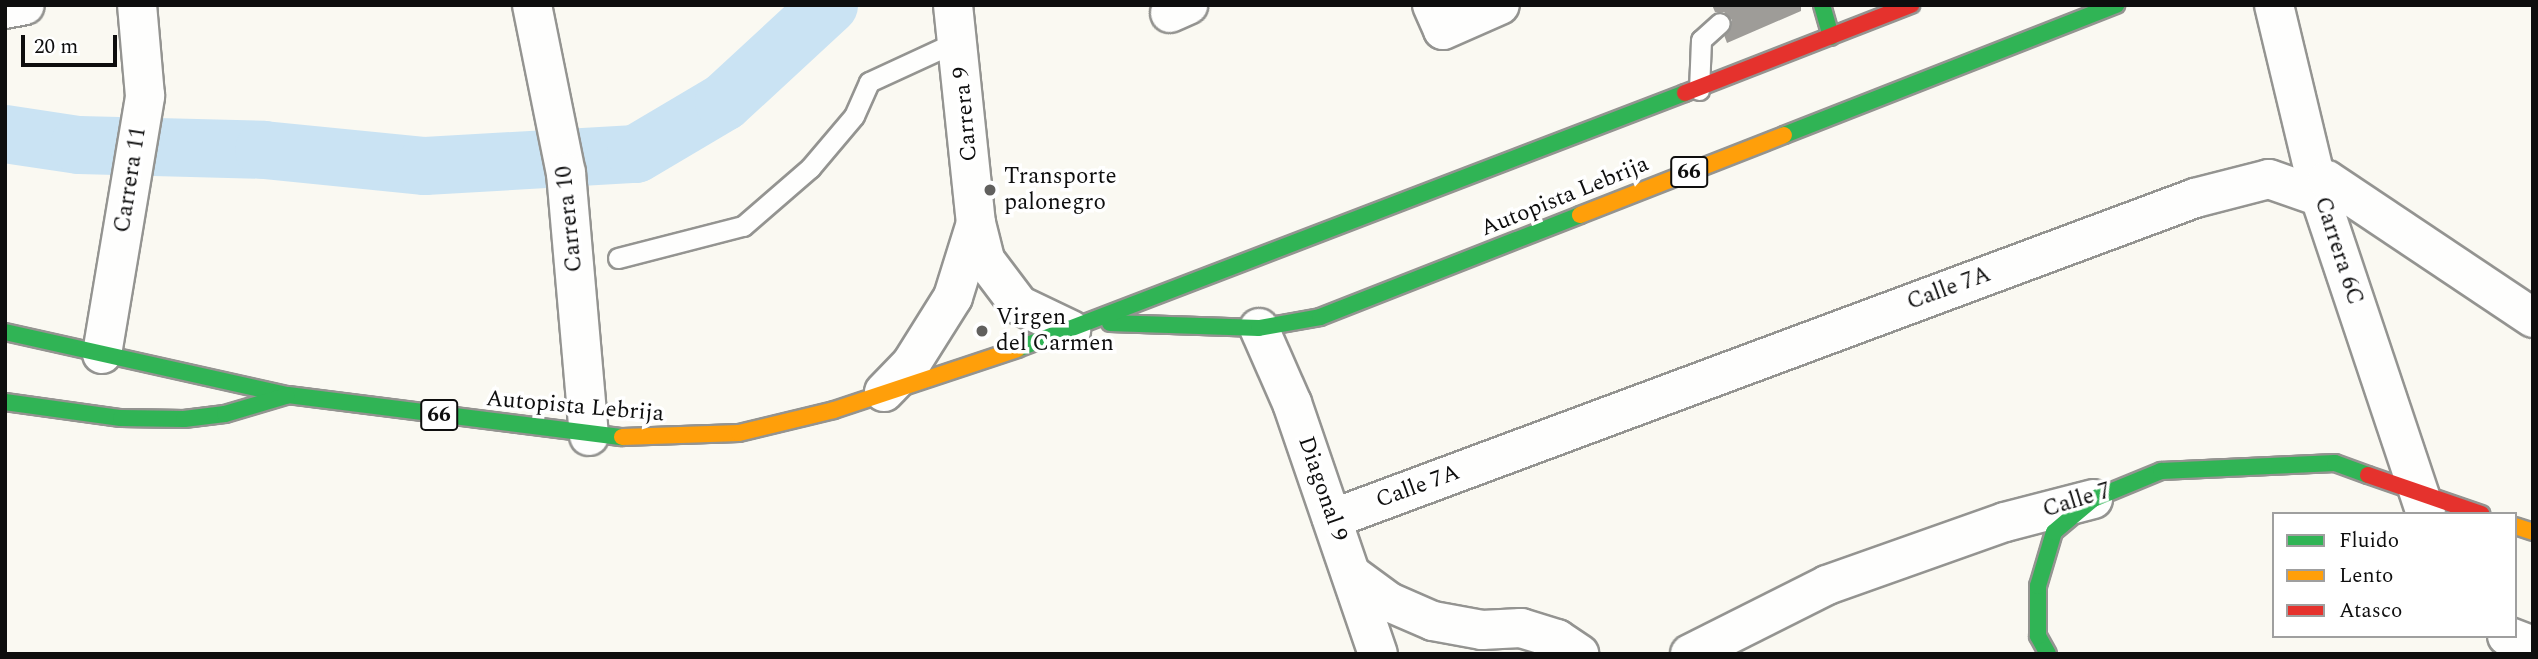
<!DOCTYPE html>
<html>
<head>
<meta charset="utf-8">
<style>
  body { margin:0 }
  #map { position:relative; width:2538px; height:659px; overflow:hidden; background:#faf9f2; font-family:Spectral,serif }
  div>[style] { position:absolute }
  .river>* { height:58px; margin:-29px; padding:0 29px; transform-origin:29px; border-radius:29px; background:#cae3f3 }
  .building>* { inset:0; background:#9e9c98 }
  .roads { filter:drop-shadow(2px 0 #949491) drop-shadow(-2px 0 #949491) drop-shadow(0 2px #949491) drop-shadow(0 -2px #949491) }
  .lane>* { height:19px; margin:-9.5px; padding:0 9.5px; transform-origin:9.5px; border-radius:9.5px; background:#fefefd }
  .street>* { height:38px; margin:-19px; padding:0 19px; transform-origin:19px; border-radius:19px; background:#fefefd }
  .fast>* { height:16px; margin:-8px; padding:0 8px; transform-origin:8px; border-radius:8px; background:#30b455 }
  .slow>* { height:16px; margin:-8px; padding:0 8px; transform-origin:8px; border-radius:8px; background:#ff9f0a }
  .jam>* { height:16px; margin:-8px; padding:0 8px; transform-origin:8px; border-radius:8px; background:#e5322d }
  .dots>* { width:19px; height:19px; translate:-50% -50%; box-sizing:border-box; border:4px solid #fff; border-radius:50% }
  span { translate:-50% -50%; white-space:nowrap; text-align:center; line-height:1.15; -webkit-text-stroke:7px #fff; paint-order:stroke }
  .shield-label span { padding:2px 5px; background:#fff; border:2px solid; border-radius:5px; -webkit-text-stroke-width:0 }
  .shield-label { font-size:21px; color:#0e0e0e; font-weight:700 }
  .street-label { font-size:23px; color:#0e0e0e }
  .poi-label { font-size:23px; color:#0e0e0e }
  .left { translate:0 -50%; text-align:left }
  .frame { position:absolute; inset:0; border:7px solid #0e0e0e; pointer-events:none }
  .legend { position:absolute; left:2272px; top:512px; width:245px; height:126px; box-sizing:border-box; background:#fff; border:2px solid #9f9f9f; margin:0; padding:9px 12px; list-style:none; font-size:21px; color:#0e0e0e }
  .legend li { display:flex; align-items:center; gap:14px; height:35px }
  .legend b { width:35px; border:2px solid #9f9f9f }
  .scale { position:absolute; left:21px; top:35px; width:96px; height:32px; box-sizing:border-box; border:4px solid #0e0e0e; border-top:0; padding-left:9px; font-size:21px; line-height:24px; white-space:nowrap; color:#0e0e0e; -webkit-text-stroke:5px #fff; paint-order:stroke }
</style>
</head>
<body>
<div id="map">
  <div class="river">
    <div style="left:5px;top:134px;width:75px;rotate:8.5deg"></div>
    <div style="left:79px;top:145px;width:185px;rotate:1.5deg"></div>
    <div style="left:264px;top:150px;width:162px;rotate:5.7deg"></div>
    <div style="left:425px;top:166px;width:211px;rotate:-3.3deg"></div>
    <div style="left:636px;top:154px;width:102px;rotate:-30.6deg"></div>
    <div style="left:724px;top:102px;width:143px;rotate:-42.7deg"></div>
  </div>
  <div class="building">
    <div style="clip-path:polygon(1712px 5px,1801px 5px,1801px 11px,1727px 43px,1724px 35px,1732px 20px,1724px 12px,1715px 12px)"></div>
  </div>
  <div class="roads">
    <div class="lane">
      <div style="left:1699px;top:90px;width:50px;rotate:-87.7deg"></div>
      <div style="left:1701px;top:40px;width:25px;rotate:-42deg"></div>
      <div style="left:618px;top:258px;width:129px;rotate:-14.4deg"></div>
      <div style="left:743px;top:226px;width:89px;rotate:-40.9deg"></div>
      <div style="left:810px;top:168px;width:68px;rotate:-49.8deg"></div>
      <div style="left:854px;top:116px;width:37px;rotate:-66deg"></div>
      <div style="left:869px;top:82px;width:100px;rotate:-24.8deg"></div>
    </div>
    <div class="street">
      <div style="left:532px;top:5px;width:171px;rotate:78.6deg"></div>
      <div style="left:566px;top:173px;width:264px;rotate:85deg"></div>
      <div style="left:953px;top:5px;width:219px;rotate:84deg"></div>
      <div style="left:976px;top:223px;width:38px;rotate:76deg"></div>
      <div style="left:985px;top:260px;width:56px;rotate:52.9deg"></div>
      <div style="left:1019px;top:305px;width:58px;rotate:25.7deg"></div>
      <div style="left:1432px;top:5px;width:27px;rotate:66deg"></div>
      <div style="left:1443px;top:30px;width:62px;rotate:-23.7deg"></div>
      <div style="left:2274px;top:5px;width:197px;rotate:76.5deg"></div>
      <div style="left:2320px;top:197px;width:334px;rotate:71.5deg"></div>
      <div style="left:5px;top:9px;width:20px;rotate:-11deg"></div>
      <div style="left:1170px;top:13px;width:20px;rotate:-24deg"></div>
      <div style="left:1259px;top:328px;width:82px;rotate:66.3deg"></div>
      <div style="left:1292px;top:403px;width:265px;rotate:71.1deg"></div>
      <div style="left:102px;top:354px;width:262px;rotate:-80.5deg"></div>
      <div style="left:145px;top:96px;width:91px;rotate:-95deg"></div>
      <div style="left:884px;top:392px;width:39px;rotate:-46deg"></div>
      <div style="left:911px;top:364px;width:79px;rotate:-57.9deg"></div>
      <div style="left:953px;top:297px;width:77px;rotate:-72.7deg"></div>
      <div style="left:1332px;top:519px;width:921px;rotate:-20.4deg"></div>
      <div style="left:2195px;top:198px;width:76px;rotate:-14.4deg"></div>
      <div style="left:2269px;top:179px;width:54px;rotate:19.4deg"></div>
      <div style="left:2320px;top:197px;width:18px;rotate:-68deg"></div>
      <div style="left:2327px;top:180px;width:248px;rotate:33.8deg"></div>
      <div style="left:1351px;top:574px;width:47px;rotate:36.4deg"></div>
      <div style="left:1389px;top:602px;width:48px;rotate:23.4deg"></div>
      <div style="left:1433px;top:621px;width:50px;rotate:10.4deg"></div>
      <div style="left:1482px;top:630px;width:39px;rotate:-3deg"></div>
      <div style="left:1521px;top:628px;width:38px;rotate:17deg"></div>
      <div style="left:1557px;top:639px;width:27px;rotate:34deg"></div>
      <div style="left:2507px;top:636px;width:28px;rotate:21deg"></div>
      <div style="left:1690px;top:654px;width:153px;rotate:-26.7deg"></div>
      <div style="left:1827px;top:585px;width:189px;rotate:-19.5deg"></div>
      <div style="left:2005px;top:522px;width:91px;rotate:-14.6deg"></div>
    </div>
    <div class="fast">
      <div style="left:1822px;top:5px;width:33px;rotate:74deg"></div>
      <div style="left:1784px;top:135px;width:357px;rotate:-21.4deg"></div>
      <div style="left:1110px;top:323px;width:149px;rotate:1.9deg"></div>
      <div style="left:1259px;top:328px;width:62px;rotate:-10.2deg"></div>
      <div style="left:1320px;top:317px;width:279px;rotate:-21.4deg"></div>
      <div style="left:5px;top:332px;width:290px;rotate:12.6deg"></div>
      <div style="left:288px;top:395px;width:337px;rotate:7.2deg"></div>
      <div style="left:1017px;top:349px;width:715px;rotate:-20.97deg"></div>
      <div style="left:5px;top:402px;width:117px;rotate:7.9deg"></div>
      <div style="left:121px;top:418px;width:63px;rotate:0.9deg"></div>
      <div style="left:184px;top:419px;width:41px;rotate:-7deg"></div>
      <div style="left:225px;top:414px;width:64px;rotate:-16.4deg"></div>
      <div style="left:2048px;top:654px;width:21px;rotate:-119deg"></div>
      <div style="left:2038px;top:636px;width:50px;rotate:-90deg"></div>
      <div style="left:2038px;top:586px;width:56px;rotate:-73.5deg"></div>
      <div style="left:2054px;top:532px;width:51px;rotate:-40.2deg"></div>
      <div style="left:2093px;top:499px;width:74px;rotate:-22.4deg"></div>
      <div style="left:2161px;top:471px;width:174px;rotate:-2.6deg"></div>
      <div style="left:2335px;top:463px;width:35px;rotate:20deg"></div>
    </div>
    <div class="slow">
      <div style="left:1580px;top:215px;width:219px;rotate:-21.4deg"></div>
      <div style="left:622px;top:437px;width:117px;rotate:-2deg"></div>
      <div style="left:739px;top:433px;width:98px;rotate:-13.6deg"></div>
      <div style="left:834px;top:410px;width:193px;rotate:-18.4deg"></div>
      <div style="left:2515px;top:526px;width:19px;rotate:18deg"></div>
    </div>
    <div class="jam">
      <div style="left:1685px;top:93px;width:243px;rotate:-21.3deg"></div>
      <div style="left:2368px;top:475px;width:120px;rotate:19deg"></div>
    </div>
  </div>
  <div class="dots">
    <div style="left:990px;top:190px;background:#61605e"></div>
    <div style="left:982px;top:331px;background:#61605e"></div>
  </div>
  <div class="shield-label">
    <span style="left:1689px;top:172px">66</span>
    <span style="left:439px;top:415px">66</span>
  </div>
  <div class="street-label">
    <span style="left:966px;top:114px;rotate:-95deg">Carrera 9</span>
    <span style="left:131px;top:180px;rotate:-81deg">Carrera 11</span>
    <span style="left:1565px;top:197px;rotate:-22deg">Autopista Lebrija</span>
    <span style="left:570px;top:219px;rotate:-96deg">Carrera 10</span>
    <span style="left:2338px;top:251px;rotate:72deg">Carrera 6C</span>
    <span style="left:1949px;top:289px;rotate:-20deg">Calle 7A</span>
    <span style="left:575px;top:407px;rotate:5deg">Autopista Lebrija</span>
    <span style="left:1418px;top:487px;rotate:-20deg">Calle 7A</span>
    <span style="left:1322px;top:489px;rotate:71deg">Diagonal 9</span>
    <span style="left:2077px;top:501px;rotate:-17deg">Calle 7</span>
  </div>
  <div class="poi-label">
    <span class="left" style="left:1004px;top:190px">Transporte<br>palonegro</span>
    <span class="left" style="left:996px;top:331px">Virgen<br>del Carmen</span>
  </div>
  <div class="frame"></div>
  <ul class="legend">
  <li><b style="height:9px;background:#30b455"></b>Fluido</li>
  <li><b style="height:9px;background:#ff9f0a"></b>Lento</li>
  <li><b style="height:9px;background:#e5322d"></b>Atasco</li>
  </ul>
  <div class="scale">20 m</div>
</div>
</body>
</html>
